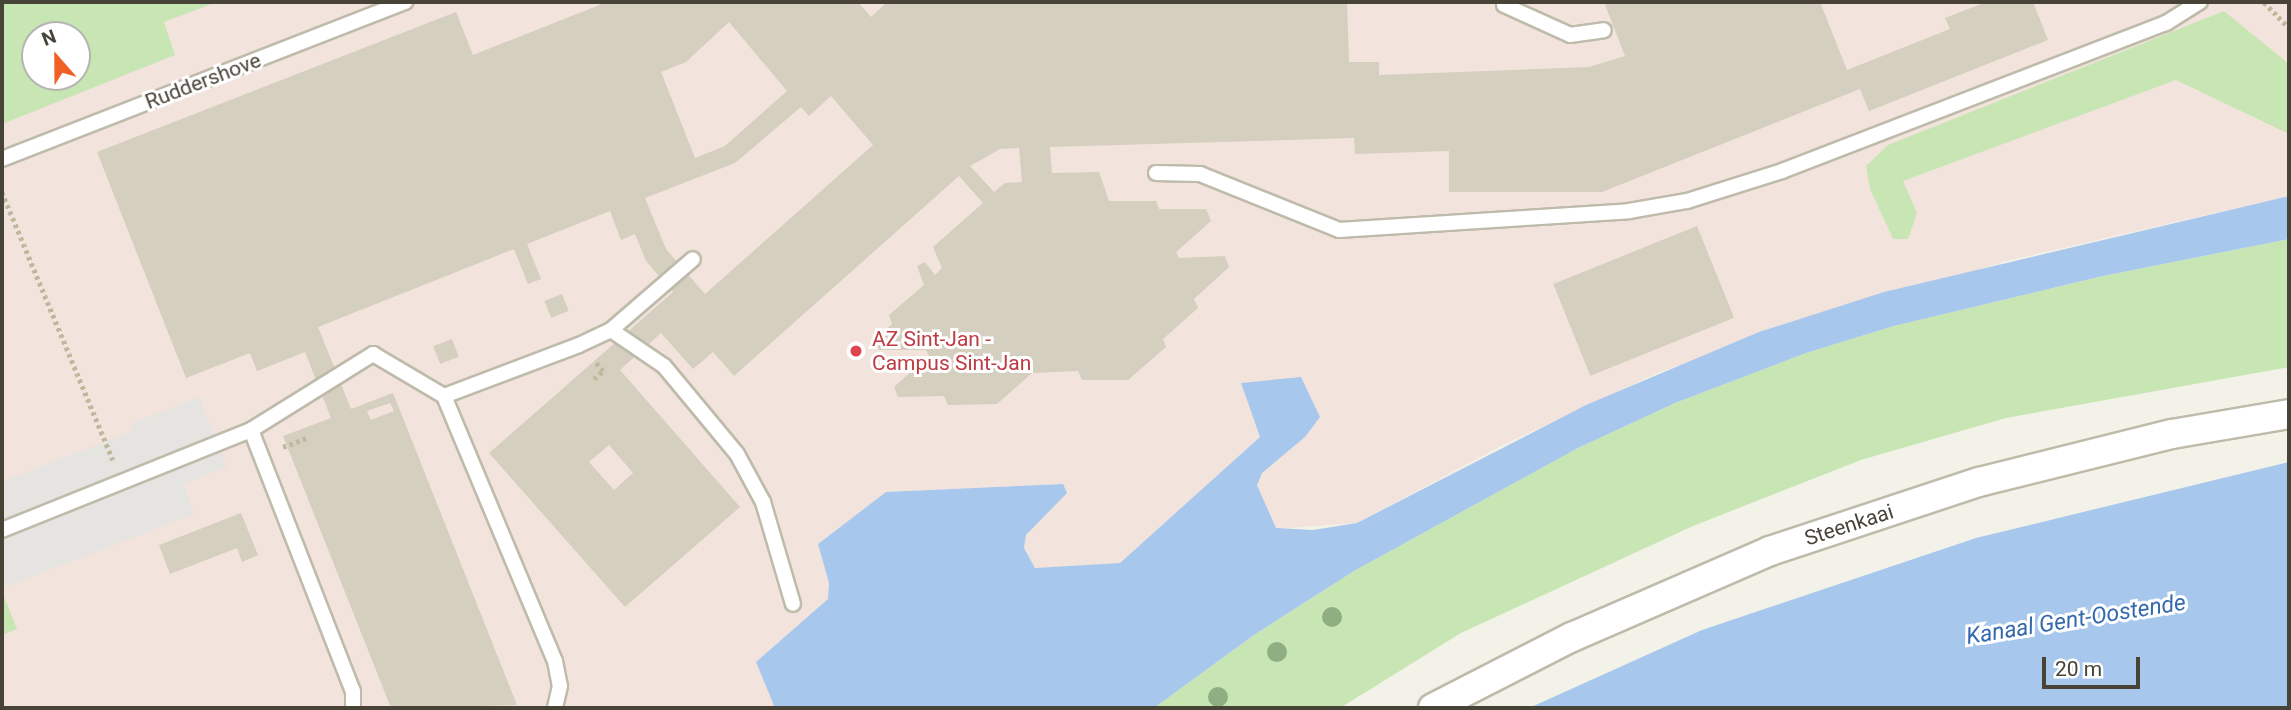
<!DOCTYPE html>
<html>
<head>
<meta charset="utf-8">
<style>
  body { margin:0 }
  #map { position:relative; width:2291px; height:710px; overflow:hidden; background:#f3f2e8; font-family:Roboto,sans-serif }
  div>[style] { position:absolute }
  .medical>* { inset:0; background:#f3e3dd }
  .green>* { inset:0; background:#c8e6b3 }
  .parking>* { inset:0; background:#e5e4e0 }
  .water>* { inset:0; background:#a8c7ed }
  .building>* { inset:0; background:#d4cfbe; transform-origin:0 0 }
  .path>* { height:4.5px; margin-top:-2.25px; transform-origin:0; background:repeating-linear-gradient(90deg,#c0b89d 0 3.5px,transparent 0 7px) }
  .roads { filter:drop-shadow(2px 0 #bebbab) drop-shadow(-2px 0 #bebbab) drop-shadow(0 2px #bebbab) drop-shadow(0 -2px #bebbab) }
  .service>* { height:14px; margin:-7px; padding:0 7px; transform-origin:7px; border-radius:7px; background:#fff }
  .minor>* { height:28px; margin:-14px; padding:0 14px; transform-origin:14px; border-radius:14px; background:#fff }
  .trees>* { width:20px; height:20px; margin:-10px; border-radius:50%; background:#8fae81 }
  .dots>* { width:19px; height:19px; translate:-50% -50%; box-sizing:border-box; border:4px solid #fff; border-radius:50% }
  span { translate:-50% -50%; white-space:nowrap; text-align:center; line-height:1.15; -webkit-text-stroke:6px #fff; paint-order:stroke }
  .street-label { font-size:21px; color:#474337 }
  .health-label { font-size:21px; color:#be3a42 }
  .left { translate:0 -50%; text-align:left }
  .water-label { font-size:23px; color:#3569ae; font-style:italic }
  .frame { position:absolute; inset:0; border:4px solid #474337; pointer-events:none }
  .north { position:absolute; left:21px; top:21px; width:70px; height:70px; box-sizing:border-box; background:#fff; border:2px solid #b5b4af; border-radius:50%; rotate:339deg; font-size:19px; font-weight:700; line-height:28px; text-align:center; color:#474337 }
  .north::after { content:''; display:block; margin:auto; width:24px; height:32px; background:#ef6024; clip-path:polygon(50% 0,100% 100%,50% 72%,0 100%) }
  .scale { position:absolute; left:2042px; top:657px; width:98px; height:32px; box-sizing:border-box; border:4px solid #474337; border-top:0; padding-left:9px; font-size:21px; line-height:24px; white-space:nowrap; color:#474337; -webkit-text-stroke:5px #fff; paint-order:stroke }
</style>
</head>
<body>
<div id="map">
  <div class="medical">
    <div style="clip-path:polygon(evenodd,2px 2px,2289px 2px,2289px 196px,2006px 261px,1662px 371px,1501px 446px,1357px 523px,1276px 529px,1257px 484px,1262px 473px,1305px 437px,1260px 437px,1120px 563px,1035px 568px,1024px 548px,1026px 535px,1066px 493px,1062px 484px,886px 492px,818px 544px,829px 583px,828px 599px,757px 661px,775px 708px,2px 708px,2px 2px,35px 35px,77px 35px,77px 77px,35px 77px,35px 35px)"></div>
  </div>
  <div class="green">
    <div style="clip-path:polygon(evenodd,2px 2px,217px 2px,164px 22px,175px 55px,2px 124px,2px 2px,35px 35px,77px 35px,77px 77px,35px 77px,35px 35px)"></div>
    <div style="clip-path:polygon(2224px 11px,2289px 64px,2289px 134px,2176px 80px,1903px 181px,1917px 213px,1908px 239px,1893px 239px,1870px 189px,1866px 166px,1888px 145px)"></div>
    <div style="clip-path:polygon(2289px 239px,2289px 367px,2006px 418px,1861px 460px,1693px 526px,1461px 633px,1340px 708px,1154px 708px,1254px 635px,1354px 571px,1578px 448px,1675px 403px,1806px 353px,1894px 326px,2103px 276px)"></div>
    <div style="clip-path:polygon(2px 592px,17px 629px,2px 635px)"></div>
  </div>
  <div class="parking">
    <div style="clip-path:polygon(199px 397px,227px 467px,183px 484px,195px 514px,2px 588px,2px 482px,132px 431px,130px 424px)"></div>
  </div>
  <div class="water">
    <div style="clip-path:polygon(2289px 196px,2289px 239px,2103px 276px,1894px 326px,1806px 353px,1675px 403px,1578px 448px,1354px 571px,1254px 635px,1154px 708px,775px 708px,756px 662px,828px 599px,829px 583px,818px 544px,886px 492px,1063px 484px,1067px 493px,1026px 535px,1024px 548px,1035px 568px,1120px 563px,1260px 437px,1241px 383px,1301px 377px,1320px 417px,1305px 437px,1262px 473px,1257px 485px,1276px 528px,1313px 530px,1357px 523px,1586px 405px,1759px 332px,1884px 292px)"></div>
    <div style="clip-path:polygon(2289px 462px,2289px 708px,1529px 708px,1702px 630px,1976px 538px)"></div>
  </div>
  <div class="building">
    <div style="clip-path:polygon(evenodd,607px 2px,858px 2px,871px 17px,887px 2px,1347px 2px,1349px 62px,1379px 62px,1379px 75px,1589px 67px,1625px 56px,1604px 2px,1820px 2px,1847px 70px,1950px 29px,1945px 18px,1986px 2px,2033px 2px,2048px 40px,1869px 111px,1860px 89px,1602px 192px,1449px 192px,1449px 151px,1355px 154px,1354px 138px,1050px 147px,1052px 173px,1099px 172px,1109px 201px,1156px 201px,1159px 209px,1206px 209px,1211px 221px,1176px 252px,1179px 258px,1225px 256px,1229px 267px,1194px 299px,1198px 308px,1163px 339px,1166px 347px,1128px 380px,1082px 380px,1078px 371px,1032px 373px,997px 404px,948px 405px,944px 396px,898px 397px,894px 387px,929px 356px,926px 350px,879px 350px,875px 339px,892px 324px,889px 315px,924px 285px,917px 266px,925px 262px,935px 275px,942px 268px,933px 247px,983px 203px,959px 176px,734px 376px,713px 352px,693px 369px,661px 333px,620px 370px,740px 507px,625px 607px,489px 453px,673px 292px,646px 261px,635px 234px,621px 240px,610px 211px,527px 244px,541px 279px,528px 284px,514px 249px,318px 327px,351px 409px,393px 393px,517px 705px,391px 708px,283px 436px,331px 418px,305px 352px,257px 371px,250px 353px,186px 378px,97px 152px,456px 12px,473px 55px,607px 2px,729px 22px,787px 91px,725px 146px,695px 158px,661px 72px,686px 62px,729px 22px,607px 2px,831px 96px,873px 145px,705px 294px,666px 249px,645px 198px,735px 163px,801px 107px,809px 116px,831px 96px,607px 2px,1019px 148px,1022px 182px,1005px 183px,994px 192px,970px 166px,1000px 149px,1019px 148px,607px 2px,390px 403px,394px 411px,371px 420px,367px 411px,390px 403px,607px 2px,609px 445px,633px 473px,614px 490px,589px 462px,609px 445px)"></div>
    <div style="left:1697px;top:226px;width:99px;height:155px;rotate:68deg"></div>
    <div style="left:562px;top:294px;width:18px;height:19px;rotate:68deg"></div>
    <div style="left:452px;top:339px;width:19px;height:20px;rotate:69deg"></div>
    <div style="clip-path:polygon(241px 513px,258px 555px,242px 562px,237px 548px,170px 574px,159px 545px)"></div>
  </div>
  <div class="path">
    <div style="left:2264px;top:2px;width:36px;rotate:46deg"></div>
    <div style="left:2px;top:192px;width:290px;rotate:67.5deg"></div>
    <div style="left:594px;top:379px;width:12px;rotate:-42deg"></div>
    <div style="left:603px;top:371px;width:12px;rotate:-132deg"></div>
    <div style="left:283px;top:447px;width:26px;rotate:-21deg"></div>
  </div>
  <div class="roads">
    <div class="service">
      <div style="left:1504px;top:5px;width:72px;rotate:24.4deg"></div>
      <div style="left:1570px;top:35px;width:34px;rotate:-8deg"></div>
      <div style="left:2px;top:159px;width:433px;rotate:-21.3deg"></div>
      <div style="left:1156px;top:173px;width:44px;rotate:1.3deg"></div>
      <div style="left:1200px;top:174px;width:150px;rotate:21.9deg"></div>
      <div style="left:1339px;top:230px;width:291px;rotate:-3.7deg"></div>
      <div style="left:1629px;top:211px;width:59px;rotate:-9.8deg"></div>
      <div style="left:1687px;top:201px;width:100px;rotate:-17.5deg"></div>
      <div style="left:1782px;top:171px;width:412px;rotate:-21.1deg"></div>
      <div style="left:2166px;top:23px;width:40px;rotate:-32deg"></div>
      <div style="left:611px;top:330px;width:64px;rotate:34.2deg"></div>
      <div style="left:664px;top:366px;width:114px;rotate:50.3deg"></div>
      <div style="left:737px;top:454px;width:55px;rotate:61.6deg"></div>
      <div style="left:763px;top:502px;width:106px;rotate:73.6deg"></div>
      <div style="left:444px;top:396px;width:287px;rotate:67.3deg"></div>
      <div style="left:555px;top:661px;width:25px;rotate:79deg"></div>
      <div style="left:560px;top:686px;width:23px;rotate:103deg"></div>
      <div style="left:251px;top:430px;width:280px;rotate:68.7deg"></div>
      <div style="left:353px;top:691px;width:17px;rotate:90deg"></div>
      <div style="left:2px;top:530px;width:268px;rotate:-21.9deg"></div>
      <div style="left:251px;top:430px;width:144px;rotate:-31.9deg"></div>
      <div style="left:373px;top:354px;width:82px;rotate:30.6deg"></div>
      <div style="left:444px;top:396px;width:144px;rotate:-20.7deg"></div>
      <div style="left:579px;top:345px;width:35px;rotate:-25deg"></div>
      <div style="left:611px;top:330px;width:108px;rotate:-40.9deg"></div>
    </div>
    <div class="minor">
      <div style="left:1433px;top:708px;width:156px;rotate:-27.1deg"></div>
      <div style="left:1572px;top:637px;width:216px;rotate:-23.5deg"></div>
      <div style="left:1770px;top:551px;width:220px;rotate:-18.3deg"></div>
      <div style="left:1979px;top:482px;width:199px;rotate:-14deg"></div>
      <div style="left:2172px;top:434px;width:119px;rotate:-9.7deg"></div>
    </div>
  </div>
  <div class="trees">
    <div style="left:1332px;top:617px"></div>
    <div style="left:1277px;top:652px"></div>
    <div style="left:1218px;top:697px"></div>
  </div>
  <div class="dots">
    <div style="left:856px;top:351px;background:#e0444e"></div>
  </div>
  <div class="street-label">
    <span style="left:203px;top:81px;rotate:-21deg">Ruddershove</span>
    <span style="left:1849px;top:525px;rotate:-18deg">Steenkaai</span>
  </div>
  <div class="health-label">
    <span class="left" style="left:872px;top:351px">AZ Sint-Jan -<br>Campus Sint-Jan</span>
  </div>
  <div class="water-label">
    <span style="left:2076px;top:620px;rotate:-9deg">Kanaal Gent-Oostende</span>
  </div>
  <div class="frame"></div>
  <div class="north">N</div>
  <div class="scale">20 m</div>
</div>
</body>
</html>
